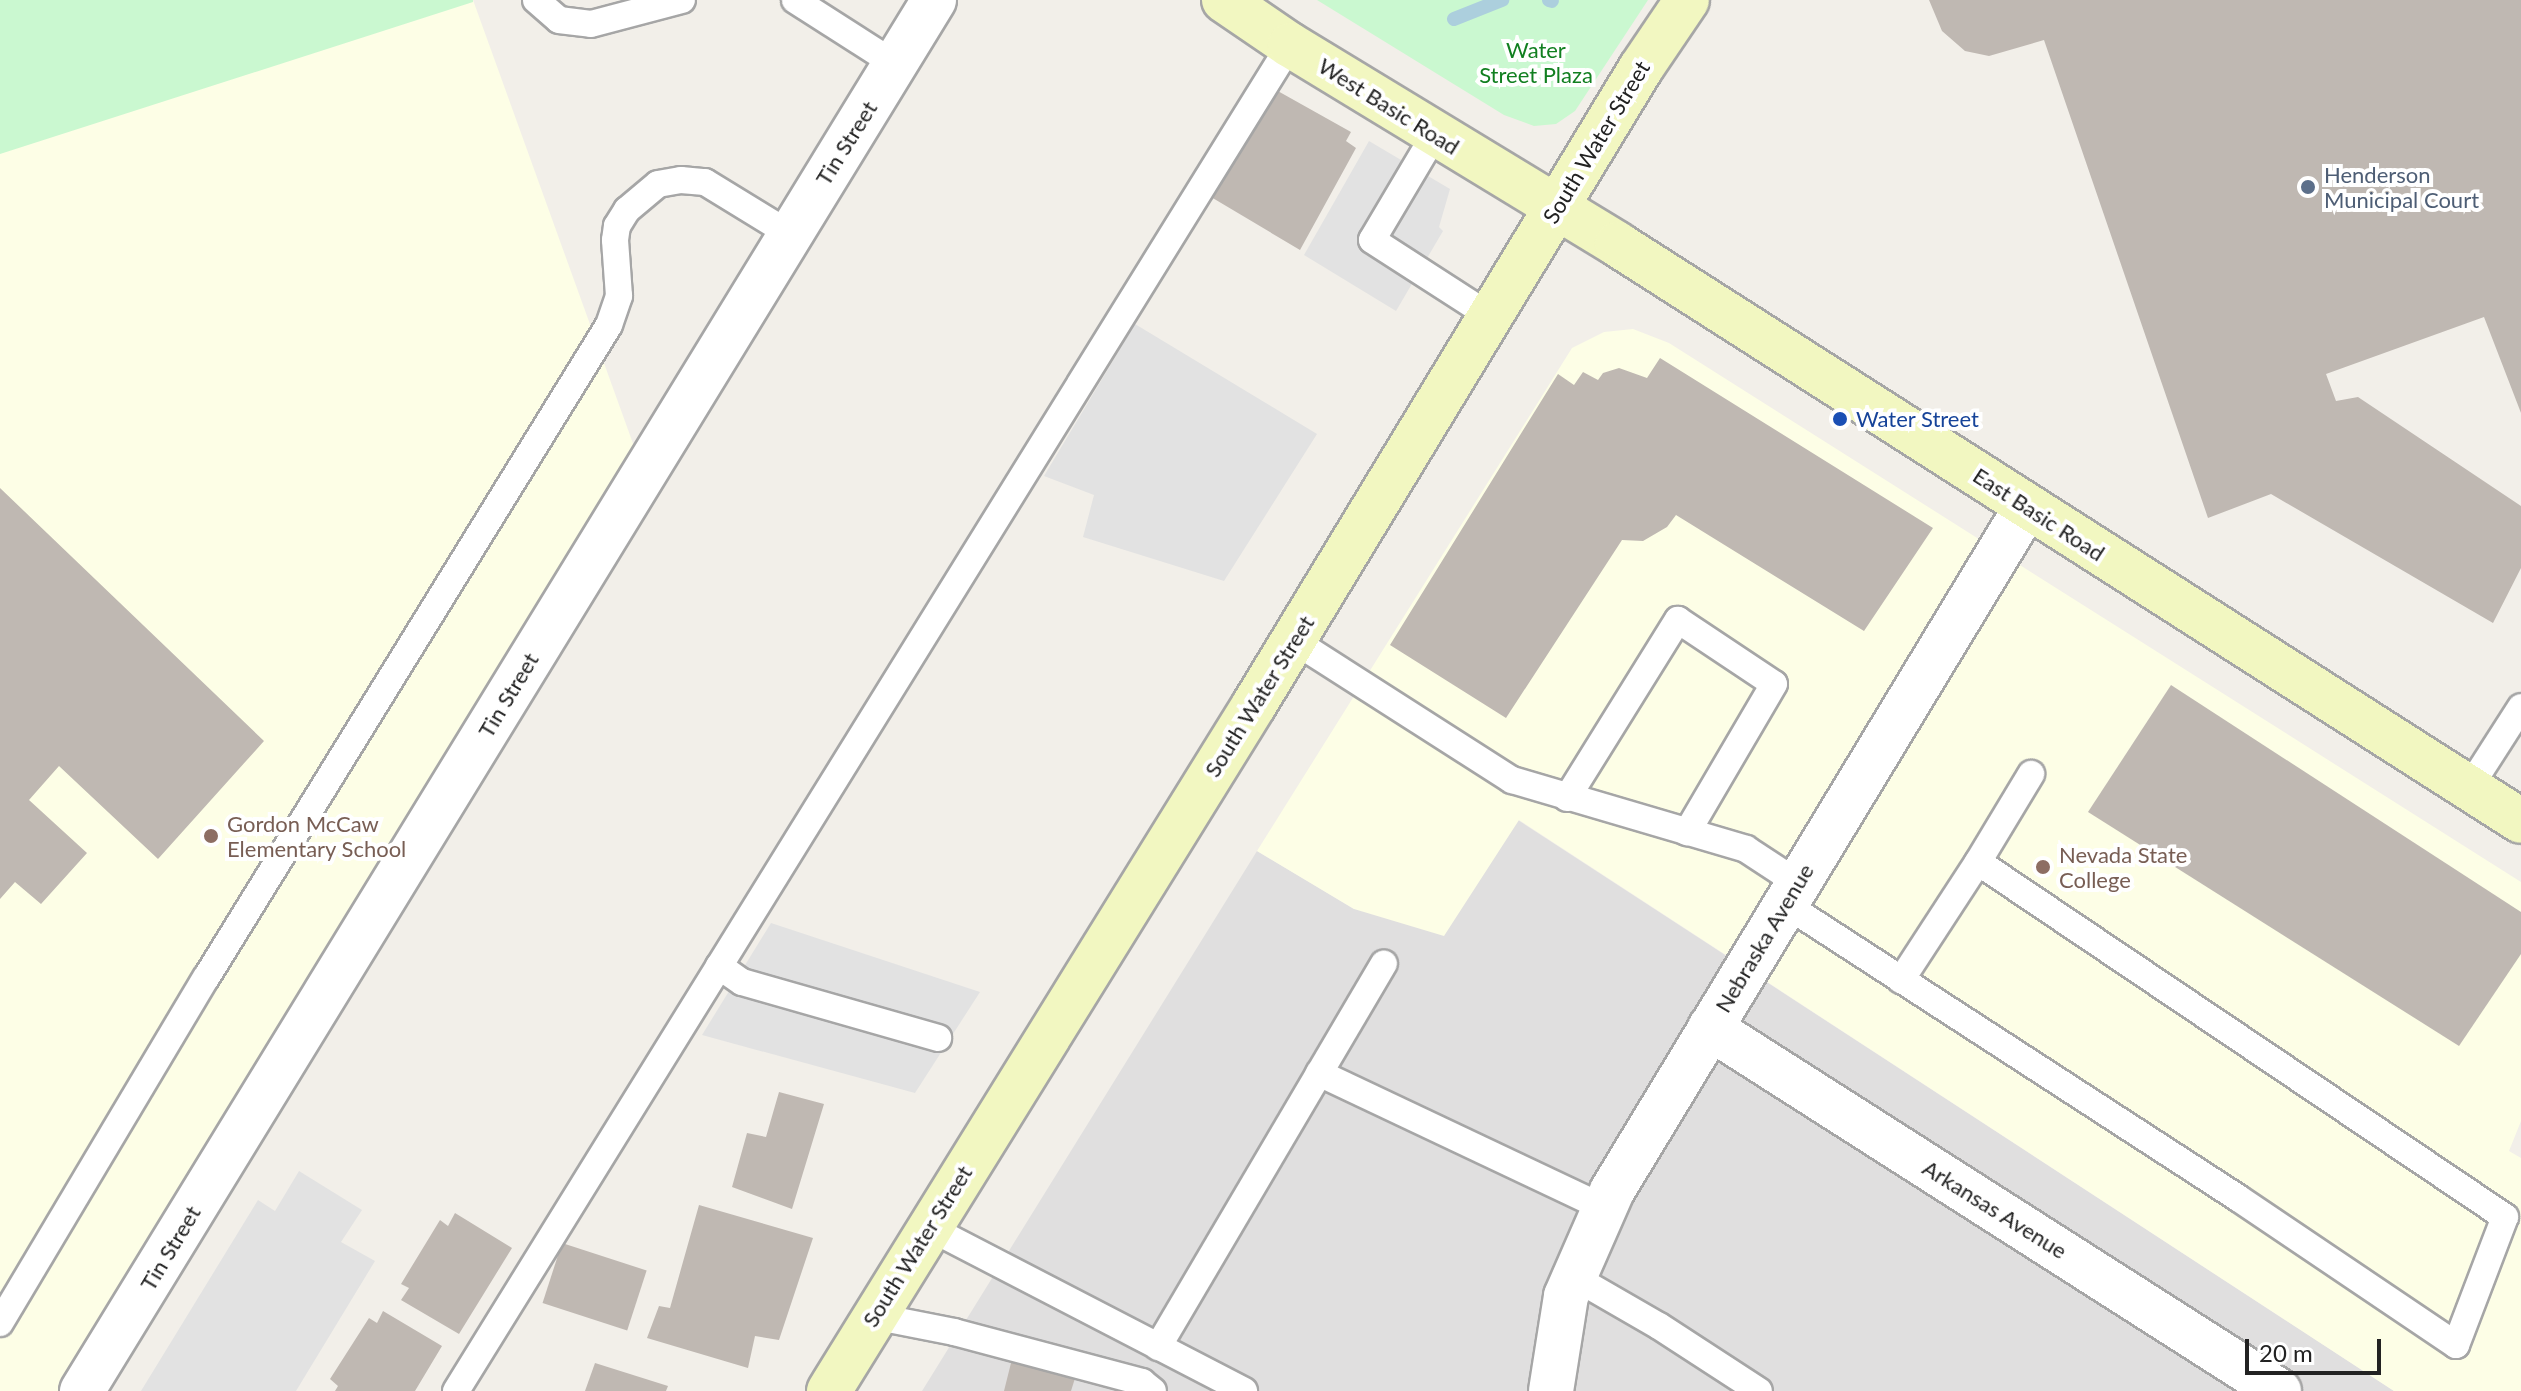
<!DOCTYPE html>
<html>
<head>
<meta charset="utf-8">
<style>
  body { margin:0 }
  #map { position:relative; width:2521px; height:1391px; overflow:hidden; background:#f2efe9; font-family:Lato,sans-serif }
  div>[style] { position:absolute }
  .residential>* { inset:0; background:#e0dfdf }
  .education>* { inset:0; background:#fdfee6 }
  .park>* { inset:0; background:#caf8d0 }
  .parking>* { inset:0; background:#e2e2e2 }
  .stream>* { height:14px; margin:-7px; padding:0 7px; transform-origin:7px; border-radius:7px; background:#accfdd }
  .building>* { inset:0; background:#bfb8b2; transform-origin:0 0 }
  .roads { filter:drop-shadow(2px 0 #a6a6a6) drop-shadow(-2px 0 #a6a6a6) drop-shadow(0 2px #a6a6a6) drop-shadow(0 -2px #a6a6a6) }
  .lane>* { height:26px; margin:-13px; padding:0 13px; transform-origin:13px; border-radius:13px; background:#fff }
  .street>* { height:44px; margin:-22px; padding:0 22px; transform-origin:22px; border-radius:22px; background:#fff }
  .secondary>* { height:44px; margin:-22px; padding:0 22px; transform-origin:22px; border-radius:22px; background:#f2f7c1 }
  .dots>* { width:22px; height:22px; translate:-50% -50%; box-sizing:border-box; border:4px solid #fff; border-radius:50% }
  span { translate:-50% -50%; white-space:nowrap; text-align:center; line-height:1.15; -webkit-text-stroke:8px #fff; paint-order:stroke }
  .park-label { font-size:22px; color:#117f20 }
  .street-label { font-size:22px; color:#222 }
  .service-label { font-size:22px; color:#4e5e75 }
  .left { translate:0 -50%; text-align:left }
  .transit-label { font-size:22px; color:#164399 }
  .education-label { font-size:22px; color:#785e54 }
  .scale { position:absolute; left:2245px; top:1339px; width:136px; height:36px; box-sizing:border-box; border:4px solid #222; border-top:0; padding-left:10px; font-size:24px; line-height:28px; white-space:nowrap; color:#222; -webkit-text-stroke:6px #fff; paint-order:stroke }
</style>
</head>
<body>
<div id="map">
  <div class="residential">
    <div style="clip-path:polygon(1518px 820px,2394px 1391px,922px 1391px,1257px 851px,1354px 909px)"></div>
  </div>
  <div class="education">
    <div style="clip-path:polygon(0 0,473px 0,644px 474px,82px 1391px,0 1391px)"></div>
    <div style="clip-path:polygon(1633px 329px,1669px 343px,2521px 882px,2521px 1121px,2509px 1151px,2521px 1158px,2521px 1391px,2394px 1391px,1519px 820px,1444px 936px,1354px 909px,1257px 851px,1572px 348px,1604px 332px)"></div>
  </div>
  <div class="park">
    <div style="clip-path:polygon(0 0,473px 0,473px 2px,0 154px)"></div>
    <div style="clip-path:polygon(1317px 0,1648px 0,1575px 111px,1556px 124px,1534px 126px,1504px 115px)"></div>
  </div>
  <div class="parking">
    <div style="clip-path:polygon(1369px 141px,1450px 189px,1439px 227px,1443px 231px,1396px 311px,1304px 255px)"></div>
    <div style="clip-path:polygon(1135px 324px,1317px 434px,1224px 581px,1083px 537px,1094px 495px,1044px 476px)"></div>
    <div style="clip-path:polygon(771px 923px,980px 992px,915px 1093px,702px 1035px)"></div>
    <div style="clip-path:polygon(299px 1171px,362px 1210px,341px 1242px,375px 1261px,296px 1391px,141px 1391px,258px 1200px,275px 1211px)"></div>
  </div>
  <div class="stream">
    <div style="left:1549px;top:0;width:3px;rotate:18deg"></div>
    <div style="left:1454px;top:19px;width:52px;rotate:-21.6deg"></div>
  </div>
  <div class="building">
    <div style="clip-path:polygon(1929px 0,2521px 0,2521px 413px,2484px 317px,2326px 374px,2336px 401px,2358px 397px,2521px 506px,2521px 568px,2493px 623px,2271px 494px,2208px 518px,2044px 40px,1989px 56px,1965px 51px,1942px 31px)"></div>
    <div style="clip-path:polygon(1276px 90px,1351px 132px,1346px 141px,1356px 148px,1300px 250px,1211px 197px)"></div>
    <div style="clip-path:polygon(1660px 358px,1933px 528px,1864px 631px,1676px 515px,1667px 527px,1643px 541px,1622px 540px,1506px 718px,1390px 645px,1558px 374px,1574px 385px,1583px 372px,1598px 380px,1603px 373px,1619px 368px,1647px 378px)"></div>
    <div style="clip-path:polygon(0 488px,264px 741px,158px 859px,59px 766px,29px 800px,87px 853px,41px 904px,15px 882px,0 899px)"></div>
    <div style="clip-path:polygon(2171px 685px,2521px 912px,2521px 954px,2459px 1046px,2088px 812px)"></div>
    <div style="clip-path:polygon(779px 1092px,824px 1104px,792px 1209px,732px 1187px,747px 1133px,766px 1137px)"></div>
    <div style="clip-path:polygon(699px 1205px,813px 1238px,779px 1340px,755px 1336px,748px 1368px,647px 1338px,659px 1306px,670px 1308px)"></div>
    <div style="clip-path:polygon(455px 1213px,512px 1248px,459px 1334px,401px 1300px,409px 1288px,401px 1284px,440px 1220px,448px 1226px)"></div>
    <div style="left:562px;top:1243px;width:89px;height:63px;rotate:18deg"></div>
    <div style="clip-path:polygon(383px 1311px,442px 1346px,415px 1391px,335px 1391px,338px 1386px,330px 1379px,369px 1318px,377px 1323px)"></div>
    <div style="clip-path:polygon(1012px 1359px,1076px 1375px,1071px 1391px,1004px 1391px)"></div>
    <div style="clip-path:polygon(595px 1363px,668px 1386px,666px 1391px,585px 1391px)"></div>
  </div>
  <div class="roads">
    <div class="lane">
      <div style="left:536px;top:0;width:30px;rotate:41deg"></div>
      <div style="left:559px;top:20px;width:32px;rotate:7deg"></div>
      <div style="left:591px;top:24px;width:94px;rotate:-14.8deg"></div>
      <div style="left:795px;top:0;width:119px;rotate:32.6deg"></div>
      <div style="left:1435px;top:134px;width:123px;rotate:120.7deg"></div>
      <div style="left:1372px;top:240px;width:140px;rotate:32.8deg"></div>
      <div style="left:1293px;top:640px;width:260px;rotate:32.6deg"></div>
      <div style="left:1512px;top:780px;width:244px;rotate:16.4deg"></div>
      <div style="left:1746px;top:849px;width:62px;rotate:33.2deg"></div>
      <div style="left:2469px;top:788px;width:96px;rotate:-57.3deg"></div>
      <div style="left:1567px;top:798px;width:210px;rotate:-58.1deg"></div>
      <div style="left:1678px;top:620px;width:115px;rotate:33.7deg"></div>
      <div style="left:1774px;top:684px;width:172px;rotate:120.4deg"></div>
      <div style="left:1978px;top:862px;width:103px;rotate:-58.9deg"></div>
      <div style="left:1785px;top:904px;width:540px;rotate:32.98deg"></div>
      <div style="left:2238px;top:1198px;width:263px;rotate:34deg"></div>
      <div style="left:2456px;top:1345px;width:137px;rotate:-69.1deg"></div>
      <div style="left:2505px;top:1217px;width:635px;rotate:-146.03deg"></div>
      <div style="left:1978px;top:862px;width:141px;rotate:123.1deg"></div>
      <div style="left:719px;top:966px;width:28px;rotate:35deg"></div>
      <div style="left:742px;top:982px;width:204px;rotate:15.9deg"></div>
      <div style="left:1319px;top:1073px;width:315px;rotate:25.3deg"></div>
      <div style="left:928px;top:1227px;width:356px;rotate:27.4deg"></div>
      <div style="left:1574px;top:1277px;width:98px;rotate:30deg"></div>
      <div style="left:1659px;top:1326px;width:119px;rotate:33deg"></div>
      <div style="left:873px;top:1316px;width:83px;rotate:11.2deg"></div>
      <div style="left:954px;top:1332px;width:195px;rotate:14.9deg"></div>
      <div style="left:1142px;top:1382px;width:14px;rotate:39deg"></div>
      <div style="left:0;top:1323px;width:402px;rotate:-59.2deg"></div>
      <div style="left:206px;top:978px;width:767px;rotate:-58.32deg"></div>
      <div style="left:609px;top:325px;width:31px;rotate:-71deg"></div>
      <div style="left:619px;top:296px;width:56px;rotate:-94.1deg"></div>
      <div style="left:615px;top:240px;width:14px;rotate:-82deg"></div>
      <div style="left:617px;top:226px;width:19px;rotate:-58deg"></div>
      <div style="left:627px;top:210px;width:40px;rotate:-40deg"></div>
      <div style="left:658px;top:184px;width:23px;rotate:-10deg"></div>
      <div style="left:681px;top:180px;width:24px;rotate:5deg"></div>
      <div style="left:705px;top:182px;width:100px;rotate:31.5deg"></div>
      <div style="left:1158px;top:1347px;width:445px;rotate:-59.5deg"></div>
      <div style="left:456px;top:1391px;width:1583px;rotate:-58.22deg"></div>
    </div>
    <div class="street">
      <div style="left:1710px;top:1028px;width:675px;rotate:32.54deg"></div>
      <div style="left:82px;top:1391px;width:1631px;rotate:-58.51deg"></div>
      <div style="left:1551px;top:1391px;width:96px;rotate:-81deg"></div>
      <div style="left:1566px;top:1296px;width:115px;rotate:-66.3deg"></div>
      <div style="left:1612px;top:1191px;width:801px;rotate:-58.79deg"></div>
    </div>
    <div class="secondary">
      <div style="left:1224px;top:0;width:80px;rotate:34.3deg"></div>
      <div style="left:1290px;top:45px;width:383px;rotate:31.3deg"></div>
      <div style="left:1617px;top:244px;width:1072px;rotate:32.55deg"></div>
      <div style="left:829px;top:1391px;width:807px;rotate:-58.22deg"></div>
      <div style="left:1254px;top:705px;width:745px;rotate:-58.72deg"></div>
      <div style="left:1641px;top:68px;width:82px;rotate:-55.9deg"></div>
    </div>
  </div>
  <div class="dots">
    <div style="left:2308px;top:187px;background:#5c6f8a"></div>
    <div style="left:1840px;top:419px;background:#1a4fb4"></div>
    <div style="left:211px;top:836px;background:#8d6e63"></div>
    <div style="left:2043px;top:867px;background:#8d6e63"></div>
  </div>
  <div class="park-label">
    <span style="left:1536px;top:62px">Water<br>Street Plaza</span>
  </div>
  <div class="street-label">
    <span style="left:1389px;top:106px;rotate:32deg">West Basic Road</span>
    <span style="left:1596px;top:142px;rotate:-59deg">South Water Street</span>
    <span style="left:846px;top:143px;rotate:-58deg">Tin Street</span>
    <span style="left:2039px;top:514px;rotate:33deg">East Basic Road</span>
    <span style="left:508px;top:695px;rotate:-59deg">Tin Street</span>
    <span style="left:1259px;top:696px;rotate:-58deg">South Water Street</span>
    <span style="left:1764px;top:938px;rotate:-59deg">Nebraska Avenue</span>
    <span style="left:1995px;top:1209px;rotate:32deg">Arkansas Avenue</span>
    <span style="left:917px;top:1246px;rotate:-58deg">South Water Street</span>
    <span style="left:170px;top:1248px;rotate:-59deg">Tin Street</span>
  </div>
  <div class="service-label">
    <span class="left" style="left:2324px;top:187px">Henderson<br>Municipal Court</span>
  </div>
  <div class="transit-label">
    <span class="left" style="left:1856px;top:419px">Water Street</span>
  </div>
  <div class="education-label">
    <span class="left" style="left:227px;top:836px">Gordon McCaw<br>Elementary School</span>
    <span class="left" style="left:2059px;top:867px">Nevada State<br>College</span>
  </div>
  <div class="scale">20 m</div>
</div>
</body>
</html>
